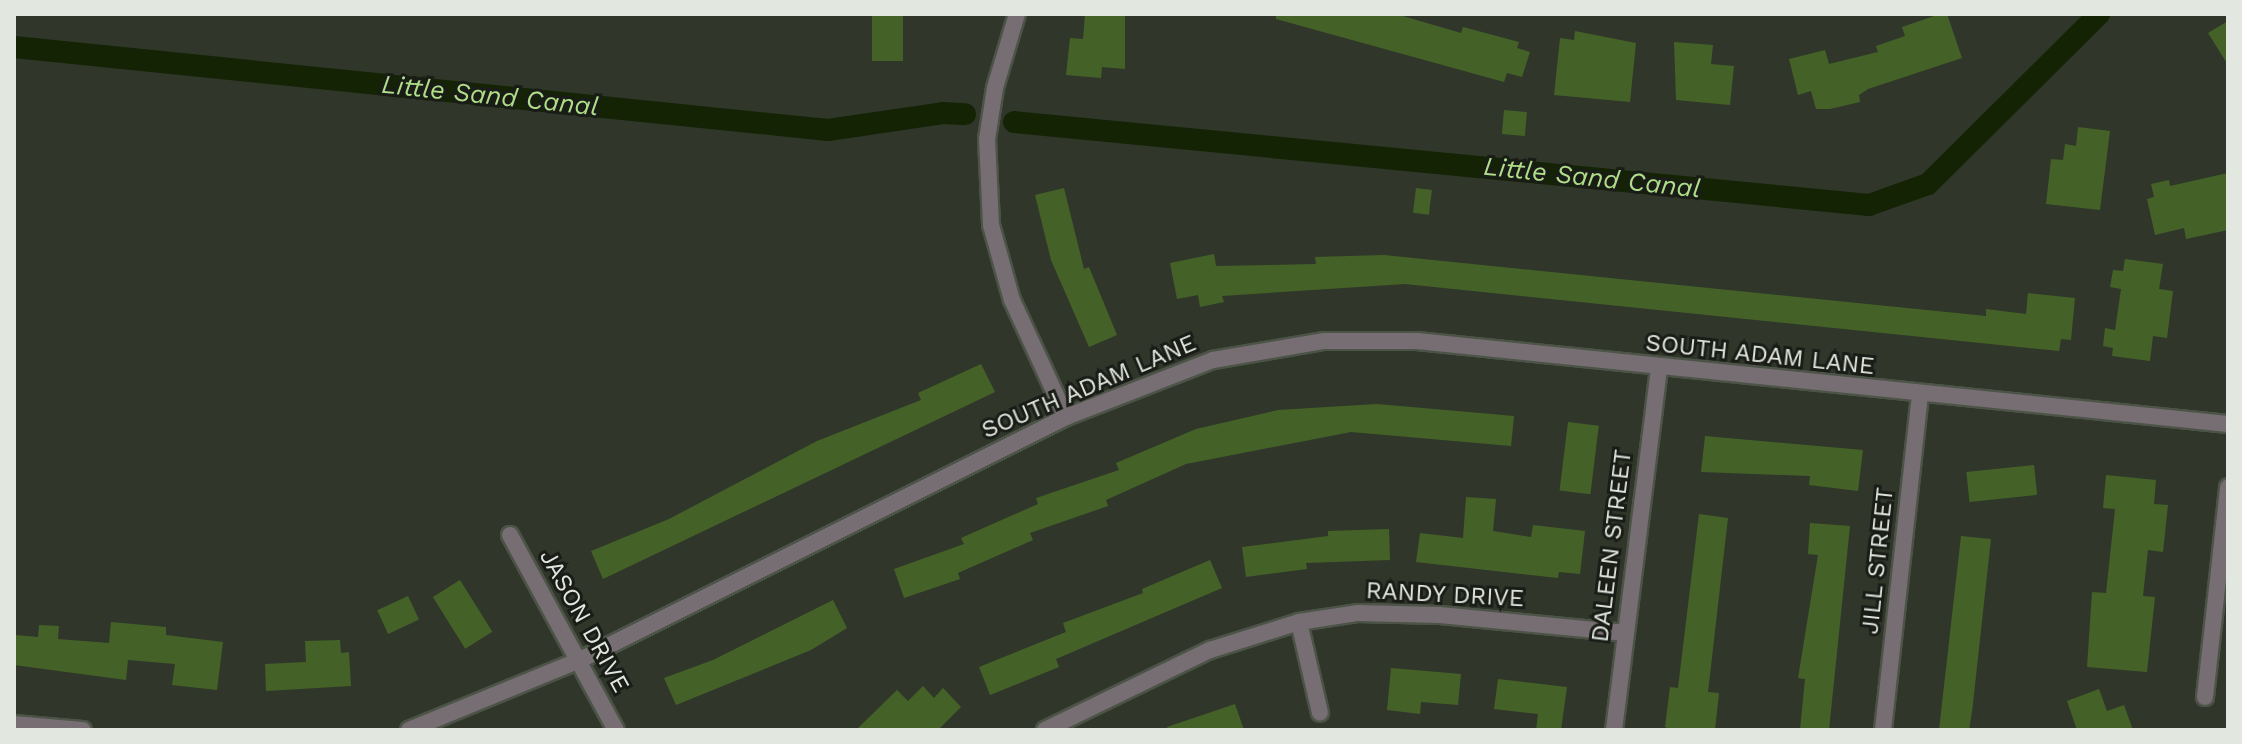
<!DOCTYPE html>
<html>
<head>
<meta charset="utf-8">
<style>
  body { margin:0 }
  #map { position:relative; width:2242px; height:744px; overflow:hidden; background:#30372a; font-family:"Work Sans",sans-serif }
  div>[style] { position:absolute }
  .canal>* { height:22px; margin:-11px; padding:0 11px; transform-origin:11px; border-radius:11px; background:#142304 }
  .building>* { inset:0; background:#446227; transform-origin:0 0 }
  .roads { filter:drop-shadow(2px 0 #4c5347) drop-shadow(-2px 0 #4c5347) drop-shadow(0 2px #4c5347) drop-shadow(0 -2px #4c5347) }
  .minor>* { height:16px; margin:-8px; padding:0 8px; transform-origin:8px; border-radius:8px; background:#766e72 }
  span { translate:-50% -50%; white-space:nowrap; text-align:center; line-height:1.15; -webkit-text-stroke:6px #1a1d17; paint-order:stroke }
  .street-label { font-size:24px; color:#e2e7df }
  .water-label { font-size:26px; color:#b0de88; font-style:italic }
  .frame { position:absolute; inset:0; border:16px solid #e2e7df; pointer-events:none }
</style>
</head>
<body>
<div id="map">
  <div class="canal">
    <div style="left:14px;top:47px;width:818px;rotate:5.82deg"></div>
    <div style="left:828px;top:130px;width:116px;rotate:-8.4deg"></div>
    <div style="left:943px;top:113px;width:22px;rotate:3deg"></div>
    <div style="left:1014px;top:122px;width:859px;rotate:5.54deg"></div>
    <div style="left:1869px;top:205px;width:63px;rotate:-19.6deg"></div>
    <div style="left:1928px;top:184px;width:241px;rotate:-44.8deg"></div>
  </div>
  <div class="building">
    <div style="left:872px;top:14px;width:31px;height:47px"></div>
    <div style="clip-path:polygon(1085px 14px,1125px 14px,1125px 69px,1102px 67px,1101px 78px,1066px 75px,1070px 38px,1083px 39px)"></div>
    <div style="clip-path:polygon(1276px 14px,1396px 14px,1461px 33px,1463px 27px,1519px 42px,1517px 48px,1530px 52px,1522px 77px,1507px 73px,1504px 82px,1276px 19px)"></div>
    <div style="clip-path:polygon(1940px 14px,1947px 14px,1962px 58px,1868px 89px,1859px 95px,1860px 102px,1830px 109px,1816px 109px,1811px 91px,1798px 95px,1789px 59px,1825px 50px,1829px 64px,1878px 52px,1876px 46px,1905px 36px,1902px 27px)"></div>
    <div style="clip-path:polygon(2228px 21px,2228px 65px,2208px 33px)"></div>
    <div style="clip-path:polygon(1575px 31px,1636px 43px,1630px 102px,1554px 95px,1560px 38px,1574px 40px)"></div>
    <div style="clip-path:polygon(1674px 42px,1713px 45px,1711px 64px,1734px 66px,1730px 105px,1676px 100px)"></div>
    <div style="left:1504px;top:110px;width:23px;height:24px;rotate:5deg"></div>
    <div style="clip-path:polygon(2078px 127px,2110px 131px,2100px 210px,2046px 204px,2051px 159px,2063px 160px,2065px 144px,2076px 146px)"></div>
    <div style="clip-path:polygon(2228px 173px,2228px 230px,2186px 239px,2184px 228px,2155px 235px,2147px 199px,2154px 197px,2151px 184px,2169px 180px,2170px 186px)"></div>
    <div style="clip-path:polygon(1064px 188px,1084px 269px,1089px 267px,1117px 335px,1089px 347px,1051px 260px,1035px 195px)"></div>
    <div style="left:1416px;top:188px;width:16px;height:25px;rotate:7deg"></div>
    <div style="clip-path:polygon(1214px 254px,1216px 266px,1316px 264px,1315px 257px,1384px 255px,1986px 316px,1986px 309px,2026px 314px,2028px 293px,2075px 298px,2071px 340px,2061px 339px,2059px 351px,1405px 284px,1222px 296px,1224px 302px,1200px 307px,1198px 295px,1177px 299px,1170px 263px)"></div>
    <div style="clip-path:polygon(2125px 259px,2163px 264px,2159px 289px,2173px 291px,2167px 338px,2153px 336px,2150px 361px,2112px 356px,2113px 348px,2103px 346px,2105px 328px,2115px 330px,2121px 289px,2110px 287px,2113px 270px,2123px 271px)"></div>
    <div style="clip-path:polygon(981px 364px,995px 392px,603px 579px,591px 551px,669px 519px,817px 441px,921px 400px,918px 393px)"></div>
    <div style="clip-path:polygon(1377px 404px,1514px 416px,1511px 446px,1351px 432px,1186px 464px,1106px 500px,1108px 506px,1030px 533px,1033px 540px,958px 573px,960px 579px,904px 598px,894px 569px,964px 544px,961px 538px,1038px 504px,1036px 498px,1119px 470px,1116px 463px,1196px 429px,1278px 410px)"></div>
    <div style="left:1568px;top:422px;width:31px;height:69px;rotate:7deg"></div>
    <div style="clip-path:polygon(1705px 436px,1863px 450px,1858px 491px,1809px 485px,1810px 476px,1701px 472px)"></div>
    <div style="left:2034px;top:465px;width:30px;height:68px;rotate:84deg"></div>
    <div style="clip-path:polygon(2106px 475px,2156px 480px,2154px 504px,2168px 505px,2163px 552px,2148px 550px,2143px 596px,2155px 597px,2147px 672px,2087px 667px,2092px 592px,2106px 593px,2115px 509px,2103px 508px)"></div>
    <div style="clip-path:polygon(1466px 497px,1496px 499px,1493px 531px,1531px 537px,1533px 525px,1585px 531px,1580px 574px,1559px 572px,1558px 578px,1416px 562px,1420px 533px,1463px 538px)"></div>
    <div style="clip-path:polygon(1699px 514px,1728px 518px,1708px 692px,1719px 693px,1715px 730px,1672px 730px,1665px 727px,1670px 687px,1678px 688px)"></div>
    <div style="clip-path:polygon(1810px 523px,1850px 526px,1829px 730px,1800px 730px,1805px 679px,1798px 678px,1818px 555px,1808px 554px)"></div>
    <div style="clip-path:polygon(1389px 529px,1390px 560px,1306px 563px,1307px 569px,1246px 577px,1242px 547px,1328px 536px,1328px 531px)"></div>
    <div style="clip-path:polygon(1961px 536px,1991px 539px,1972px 712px,1969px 730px,1939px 730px)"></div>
    <div style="clip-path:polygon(1210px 560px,1222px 588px,1056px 659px,1059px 667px,990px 695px,979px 667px,1066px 632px,1063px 623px,1143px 593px,1142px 589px)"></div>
    <div style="left:460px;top:580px;width:61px;height:32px;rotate:58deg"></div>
    <div style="left:408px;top:596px;width:26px;height:34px;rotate:65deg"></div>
    <div style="clip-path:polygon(833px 600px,847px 628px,811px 650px,676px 705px,664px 678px,713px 660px)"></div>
    <div style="clip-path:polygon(111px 622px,166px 627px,166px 635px,223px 642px,217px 690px,172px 685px,175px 664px,128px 660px,126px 680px,14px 665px,15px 635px,38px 637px,39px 625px,59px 626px,58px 639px,109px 643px)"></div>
    <div style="clip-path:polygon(340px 640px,341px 653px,349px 652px,351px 686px,266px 691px,265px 664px,306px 662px,305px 641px)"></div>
    <div style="clip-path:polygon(1391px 668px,1461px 674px,1458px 705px,1421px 702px,1420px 714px,1387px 710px)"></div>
    <div style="clip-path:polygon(1498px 679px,1567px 687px,1561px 730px,1536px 730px,1538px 714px,1494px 709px)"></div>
    <div style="clip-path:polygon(923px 686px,934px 698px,943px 688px,961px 707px,938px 730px,856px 730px,897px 690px,908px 701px)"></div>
    <div style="clip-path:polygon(2099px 689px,2107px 711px,2124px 705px,2133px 730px,2077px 730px,2067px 701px)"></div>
    <div style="clip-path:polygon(1235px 704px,1244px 730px,1168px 730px,1167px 727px)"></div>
  </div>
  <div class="roads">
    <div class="minor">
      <div style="left:1017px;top:14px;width:77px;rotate:106.6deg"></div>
      <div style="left:995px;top:88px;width:52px;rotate:98.9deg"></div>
      <div style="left:987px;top:139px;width:86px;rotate:87.3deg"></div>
      <div style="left:991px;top:225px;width:78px;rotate:74.4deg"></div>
      <div style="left:1012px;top:300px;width:129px;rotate:65.2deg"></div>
      <div style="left:510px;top:535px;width:222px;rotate:61.5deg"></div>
      <div style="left:1299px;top:622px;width:93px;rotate:77deg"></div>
      <div style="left:2205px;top:697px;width:211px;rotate:-83.7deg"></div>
      <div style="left:14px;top:724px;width:69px;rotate:5deg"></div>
      <div style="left:409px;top:730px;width:185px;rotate:-22.3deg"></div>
      <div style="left:580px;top:660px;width:543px;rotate:-26.57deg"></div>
      <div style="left:1066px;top:417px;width:158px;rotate:-21.2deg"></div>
      <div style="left:1213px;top:360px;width:113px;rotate:-9.7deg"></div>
      <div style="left:1324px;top:341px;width:93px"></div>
      <div style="left:1417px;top:341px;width:815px;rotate:5.84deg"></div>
      <div style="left:1045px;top:730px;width:183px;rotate:-25.9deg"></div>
      <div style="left:1210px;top:650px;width:93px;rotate:-17.5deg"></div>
      <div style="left:1299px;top:622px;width:60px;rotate:-8.7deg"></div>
      <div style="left:1358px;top:613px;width:82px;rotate:1.4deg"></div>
      <div style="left:1440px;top:615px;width:187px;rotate:5.5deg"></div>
      <div style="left:1614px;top:730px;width:365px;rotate:-82.9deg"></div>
      <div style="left:1883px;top:730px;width:336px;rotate:-83.7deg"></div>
    </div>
  </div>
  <div class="street-label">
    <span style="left:1760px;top:355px;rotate:6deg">SOUTH ADAM LANE</span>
    <span style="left:1089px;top:387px;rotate:-23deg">SOUTH ADAM LANE</span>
    <span style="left:1612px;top:546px;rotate:-83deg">DALEEN STREET</span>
    <span style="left:1878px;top:561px;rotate:-84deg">JILL STREET</span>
    <span style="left:1445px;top:595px;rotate:3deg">RANDY DRIVE</span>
    <span style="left:584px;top:621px;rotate:61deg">JASON DRIVE</span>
  </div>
  <div class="water-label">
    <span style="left:490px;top:96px;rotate:6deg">Little Sand Canal</span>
    <span style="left:1592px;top:178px;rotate:6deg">Little Sand Canal</span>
  </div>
  <div class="frame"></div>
</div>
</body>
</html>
